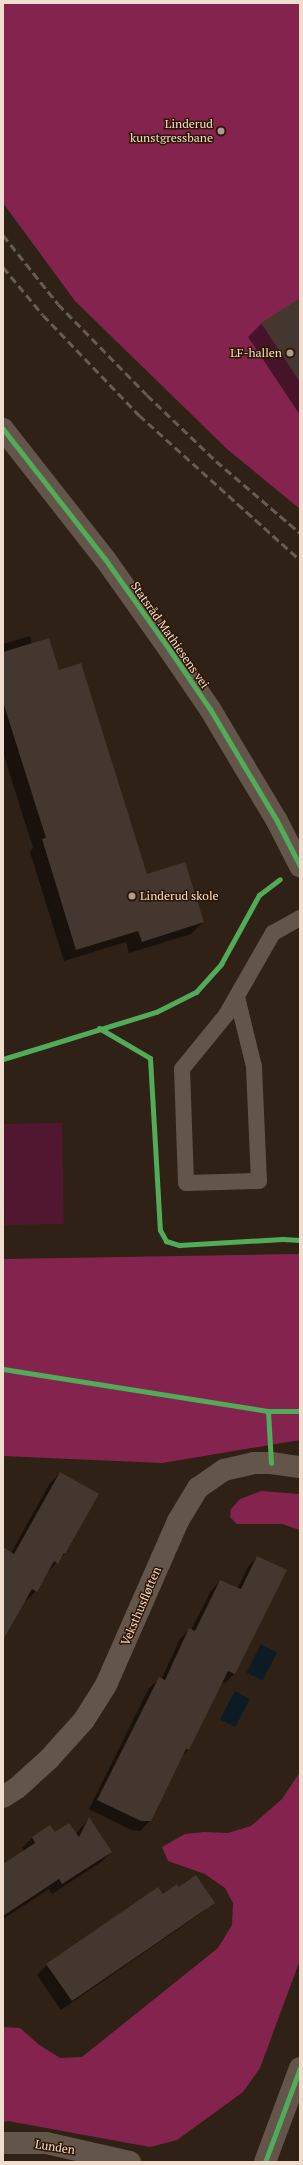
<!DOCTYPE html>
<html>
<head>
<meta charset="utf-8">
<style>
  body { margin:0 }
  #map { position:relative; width:303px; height:2165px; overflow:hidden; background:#2f2115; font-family:"PT Serif",serif }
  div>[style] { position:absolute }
  .green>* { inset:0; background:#521730; transform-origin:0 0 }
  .forest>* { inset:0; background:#84244e }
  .water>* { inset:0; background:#0d1c24; transform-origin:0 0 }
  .shadow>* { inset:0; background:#0007 }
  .building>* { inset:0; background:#44372f }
  .service>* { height:16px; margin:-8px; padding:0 8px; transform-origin:8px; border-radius:8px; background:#63554a }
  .minor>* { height:22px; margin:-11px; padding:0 11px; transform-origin:11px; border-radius:11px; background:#63554a }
  .tertiary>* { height:22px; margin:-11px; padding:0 11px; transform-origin:11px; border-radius:11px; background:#63554a }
  .rail>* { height:3px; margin-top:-1.5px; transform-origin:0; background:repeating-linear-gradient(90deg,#675c52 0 8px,transparent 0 12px) }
  .cycleway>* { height:5px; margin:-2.5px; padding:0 2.5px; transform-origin:2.5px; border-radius:2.5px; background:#51ab58 }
  .dots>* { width:11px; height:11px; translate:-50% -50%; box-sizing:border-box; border:2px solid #301602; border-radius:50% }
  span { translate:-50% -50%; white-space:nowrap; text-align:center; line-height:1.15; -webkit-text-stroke:3px #301602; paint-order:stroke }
  .poi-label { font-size:12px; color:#efddd0 }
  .right { translate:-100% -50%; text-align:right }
  .left { translate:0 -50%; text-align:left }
  .street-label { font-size:12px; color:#efddd0 }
  .frame { position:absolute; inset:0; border:4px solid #efddd0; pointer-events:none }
</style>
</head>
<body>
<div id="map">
  <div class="green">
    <div style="left:62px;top:1123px;width:101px;height:59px;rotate:89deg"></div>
  </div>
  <div class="forest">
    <div style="clip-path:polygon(3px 3px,300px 3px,300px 509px,227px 449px,75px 301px,3px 203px)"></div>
    <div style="clip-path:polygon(300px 1254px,300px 1440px,162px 1463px,3px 1456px,3px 1259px)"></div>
    <div style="clip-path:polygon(261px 1491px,300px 1494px,300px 1530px,282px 1524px,237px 1524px,230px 1517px,231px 1509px,240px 1499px)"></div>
    <div style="clip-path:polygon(300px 1772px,300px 1960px,260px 2068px,243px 2092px,177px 2140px,150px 2147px,8px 2121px,3px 2122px,3px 2027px,20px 2028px,38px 2044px,60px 2058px,82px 2057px,218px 1948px,232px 1925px,233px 1903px,225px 1888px,205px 1874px,168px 1861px,162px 1847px,185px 1834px,204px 1832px,228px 1833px,251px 1826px,282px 1799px)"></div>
  </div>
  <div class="water">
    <div style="left:261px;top:1644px;width:18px;height:32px;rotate:27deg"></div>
    <div style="left:235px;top:1691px;width:17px;height:32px;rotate:28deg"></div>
  </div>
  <div class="shadow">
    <div style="clip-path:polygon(300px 299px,300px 415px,248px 337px,261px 324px)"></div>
    <div style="clip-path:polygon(30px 636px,32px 644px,58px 671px,146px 875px,203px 922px,191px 934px,129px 953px,126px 942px,64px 961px,30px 852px,33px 848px,3px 752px,3px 644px)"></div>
    <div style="clip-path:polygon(60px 1473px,65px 1554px,47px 1573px,36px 1591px,26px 1601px,24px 1600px,3px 1638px,3px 1558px,11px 1553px,50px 1483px)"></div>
    <div style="clip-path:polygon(257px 1557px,285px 1571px,234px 1674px,225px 1683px,222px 1682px,188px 1750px,181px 1757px,150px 1821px,140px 1831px,131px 1830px,89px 1809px,149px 1688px,159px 1679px,161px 1680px,180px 1639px,189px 1629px,191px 1630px,211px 1591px,220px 1581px,237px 1589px,248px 1567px)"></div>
    <div style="clip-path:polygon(89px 1818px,111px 1852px,101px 1862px,52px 1894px,49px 1889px,3px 1919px,3px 1865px,24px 1851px,22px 1848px,32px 1838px,50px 1826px,55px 1833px,76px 1834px)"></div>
    <div style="clip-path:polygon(179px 1888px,213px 1902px,203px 1912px,61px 2010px,37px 1975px,47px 1965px,163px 1895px)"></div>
  </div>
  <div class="building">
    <div style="clip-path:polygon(300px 298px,300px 382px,261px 323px)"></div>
    <div style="clip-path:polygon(49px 638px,59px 670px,81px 663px,147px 874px,185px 862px,204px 922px,142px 942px,138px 931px,76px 950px,42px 839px,46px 838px,3px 702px,3px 652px)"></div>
    <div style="clip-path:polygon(60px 1472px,99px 1494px,65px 1554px,64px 1553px,58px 1564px,54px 1561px,37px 1592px,32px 1589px,3px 1640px,3px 1547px,14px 1554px)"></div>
    <div style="clip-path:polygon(257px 1556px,287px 1570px,235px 1674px,228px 1671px,189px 1750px,186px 1749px,151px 1821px,141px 1821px,97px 1800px,159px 1677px,165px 1680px,189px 1628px,195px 1631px,220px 1580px,241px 1589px)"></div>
    <div style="clip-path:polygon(89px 1817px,112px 1852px,62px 1884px,59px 1879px,3px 1916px,3px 1864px,35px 1843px,32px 1837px,50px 1825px,55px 1832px,69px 1823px,79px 1837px)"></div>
    <div style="clip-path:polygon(196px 1875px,215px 1903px,72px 2001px,46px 1964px,158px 1887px,163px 1894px,177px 1884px,179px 1887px)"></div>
  </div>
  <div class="service">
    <div style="left:237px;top:997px;width:72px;rotate:76.3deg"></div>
    <div style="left:254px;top:1067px;width:114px;rotate:87.5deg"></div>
    <div style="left:259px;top:1181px;width:73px;rotate:178.4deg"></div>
    <div style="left:186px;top:1183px;width:114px;rotate:-92deg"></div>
    <div style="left:182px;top:1069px;width:70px;rotate:-50.8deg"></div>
    <div style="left:226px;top:1015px;width:95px;rotate:-60.2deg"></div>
    <div style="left:273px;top:933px;width:31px;rotate:-29deg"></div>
  </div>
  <div class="minor">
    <div style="left:3px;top:1797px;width:17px;rotate:-33deg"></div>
    <div style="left:17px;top:1788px;width:43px;rotate:-42.2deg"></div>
    <div style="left:49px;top:1759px;width:52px;rotate:-48.1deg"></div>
    <div style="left:84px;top:1720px;width:41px;rotate:-57.8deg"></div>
    <div style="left:106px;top:1685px;width:179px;rotate:-66.3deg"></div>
    <div style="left:178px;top:1521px;width:39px;rotate:-59deg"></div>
    <div style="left:198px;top:1488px;width:32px;rotate:-35deg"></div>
    <div style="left:224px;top:1470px;width:31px;rotate:-13deg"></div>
    <div style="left:254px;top:1463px;width:17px"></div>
    <div style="left:271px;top:1463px;width:29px;rotate:8deg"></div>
    <div style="left:3px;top:2143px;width:43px"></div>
    <div style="left:46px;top:2143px;width:86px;rotate:12.7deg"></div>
  </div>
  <div class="tertiary">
    <div style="left:3px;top:429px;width:165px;rotate:51.9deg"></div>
    <div style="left:105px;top:559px;width:110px;rotate:54.6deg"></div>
    <div style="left:169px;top:649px;width:73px;rotate:55.7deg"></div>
    <div style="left:210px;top:709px;width:66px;rotate:59.2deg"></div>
    <div style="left:244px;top:766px;width:64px;rotate:59deg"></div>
    <div style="left:277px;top:821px;width:51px;rotate:62.9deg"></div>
    <div style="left:265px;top:2162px;width:100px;rotate:-69.6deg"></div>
  </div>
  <div class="rail">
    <div style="left:3px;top:235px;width:88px;rotate:51.4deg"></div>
    <div style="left:58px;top:304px;width:127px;rotate:45.6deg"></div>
    <div style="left:147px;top:395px;width:95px;rotate:43.7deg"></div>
    <div style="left:216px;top:461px;width:111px;rotate:40.6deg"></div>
    <div style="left:3px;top:267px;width:62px;rotate:50.2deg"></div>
    <div style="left:43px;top:315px;width:139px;rotate:46.2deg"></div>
    <div style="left:139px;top:415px;width:217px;rotate:42deg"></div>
  </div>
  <div class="cycleway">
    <div style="left:3px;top:429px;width:165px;rotate:51.9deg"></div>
    <div style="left:105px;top:559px;width:110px;rotate:54.6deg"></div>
    <div style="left:169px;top:649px;width:73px;rotate:55.7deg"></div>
    <div style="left:210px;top:709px;width:66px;rotate:59.2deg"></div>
    <div style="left:244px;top:766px;width:64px;rotate:59deg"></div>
    <div style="left:277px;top:821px;width:51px;rotate:62.9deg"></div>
    <div style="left:99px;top:1028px;width:59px;rotate:30.5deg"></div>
    <div style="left:150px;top:1058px;width:172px;rotate:86.7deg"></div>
    <div style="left:160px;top:1230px;width:13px;rotate:61deg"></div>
    <div style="left:166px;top:1241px;width:14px;rotate:17deg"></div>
    <div style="left:179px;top:1245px;width:104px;rotate:-3.3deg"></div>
    <div style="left:283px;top:1239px;width:17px;rotate:3deg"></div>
    <div style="left:3px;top:1059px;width:160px;rotate:-17.1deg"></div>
    <div style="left:156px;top:1012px;width:45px;rotate:-26.6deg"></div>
    <div style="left:196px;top:992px;width:38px;rotate:-48deg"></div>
    <div style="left:221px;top:964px;width:79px;rotate:-61.2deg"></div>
    <div style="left:259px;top:895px;width:26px;rotate:-37deg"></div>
    <div style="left:3px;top:1369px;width:268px;rotate:9deg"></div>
    <div style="left:268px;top:1411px;width:32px"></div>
    <div style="left:268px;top:1411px;width:52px;rotate:86.7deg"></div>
    <div style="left:265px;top:2162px;width:100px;rotate:-69.6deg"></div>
  </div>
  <div class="dots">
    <div style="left:221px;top:131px;background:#ac9b8f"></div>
    <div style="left:290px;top:353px;background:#ac9b8f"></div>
    <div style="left:132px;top:896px;background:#ac9b8f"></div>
  </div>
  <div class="poi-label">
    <span class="right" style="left:213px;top:131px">Linderud<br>kunstgressbane</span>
    <span class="right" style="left:282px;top:353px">LF-hallen</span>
    <span class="left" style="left:140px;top:896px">Linderud skole</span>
  </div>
  <div class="street-label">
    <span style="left:170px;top:635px;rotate:55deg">Statsråd Mathiesens vei</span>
    <span style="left:141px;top:1606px;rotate:-67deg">Veksthusfløtten</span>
    <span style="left:55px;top:2147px;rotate:9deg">Lunden</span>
  </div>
  <div class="frame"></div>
</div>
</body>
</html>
